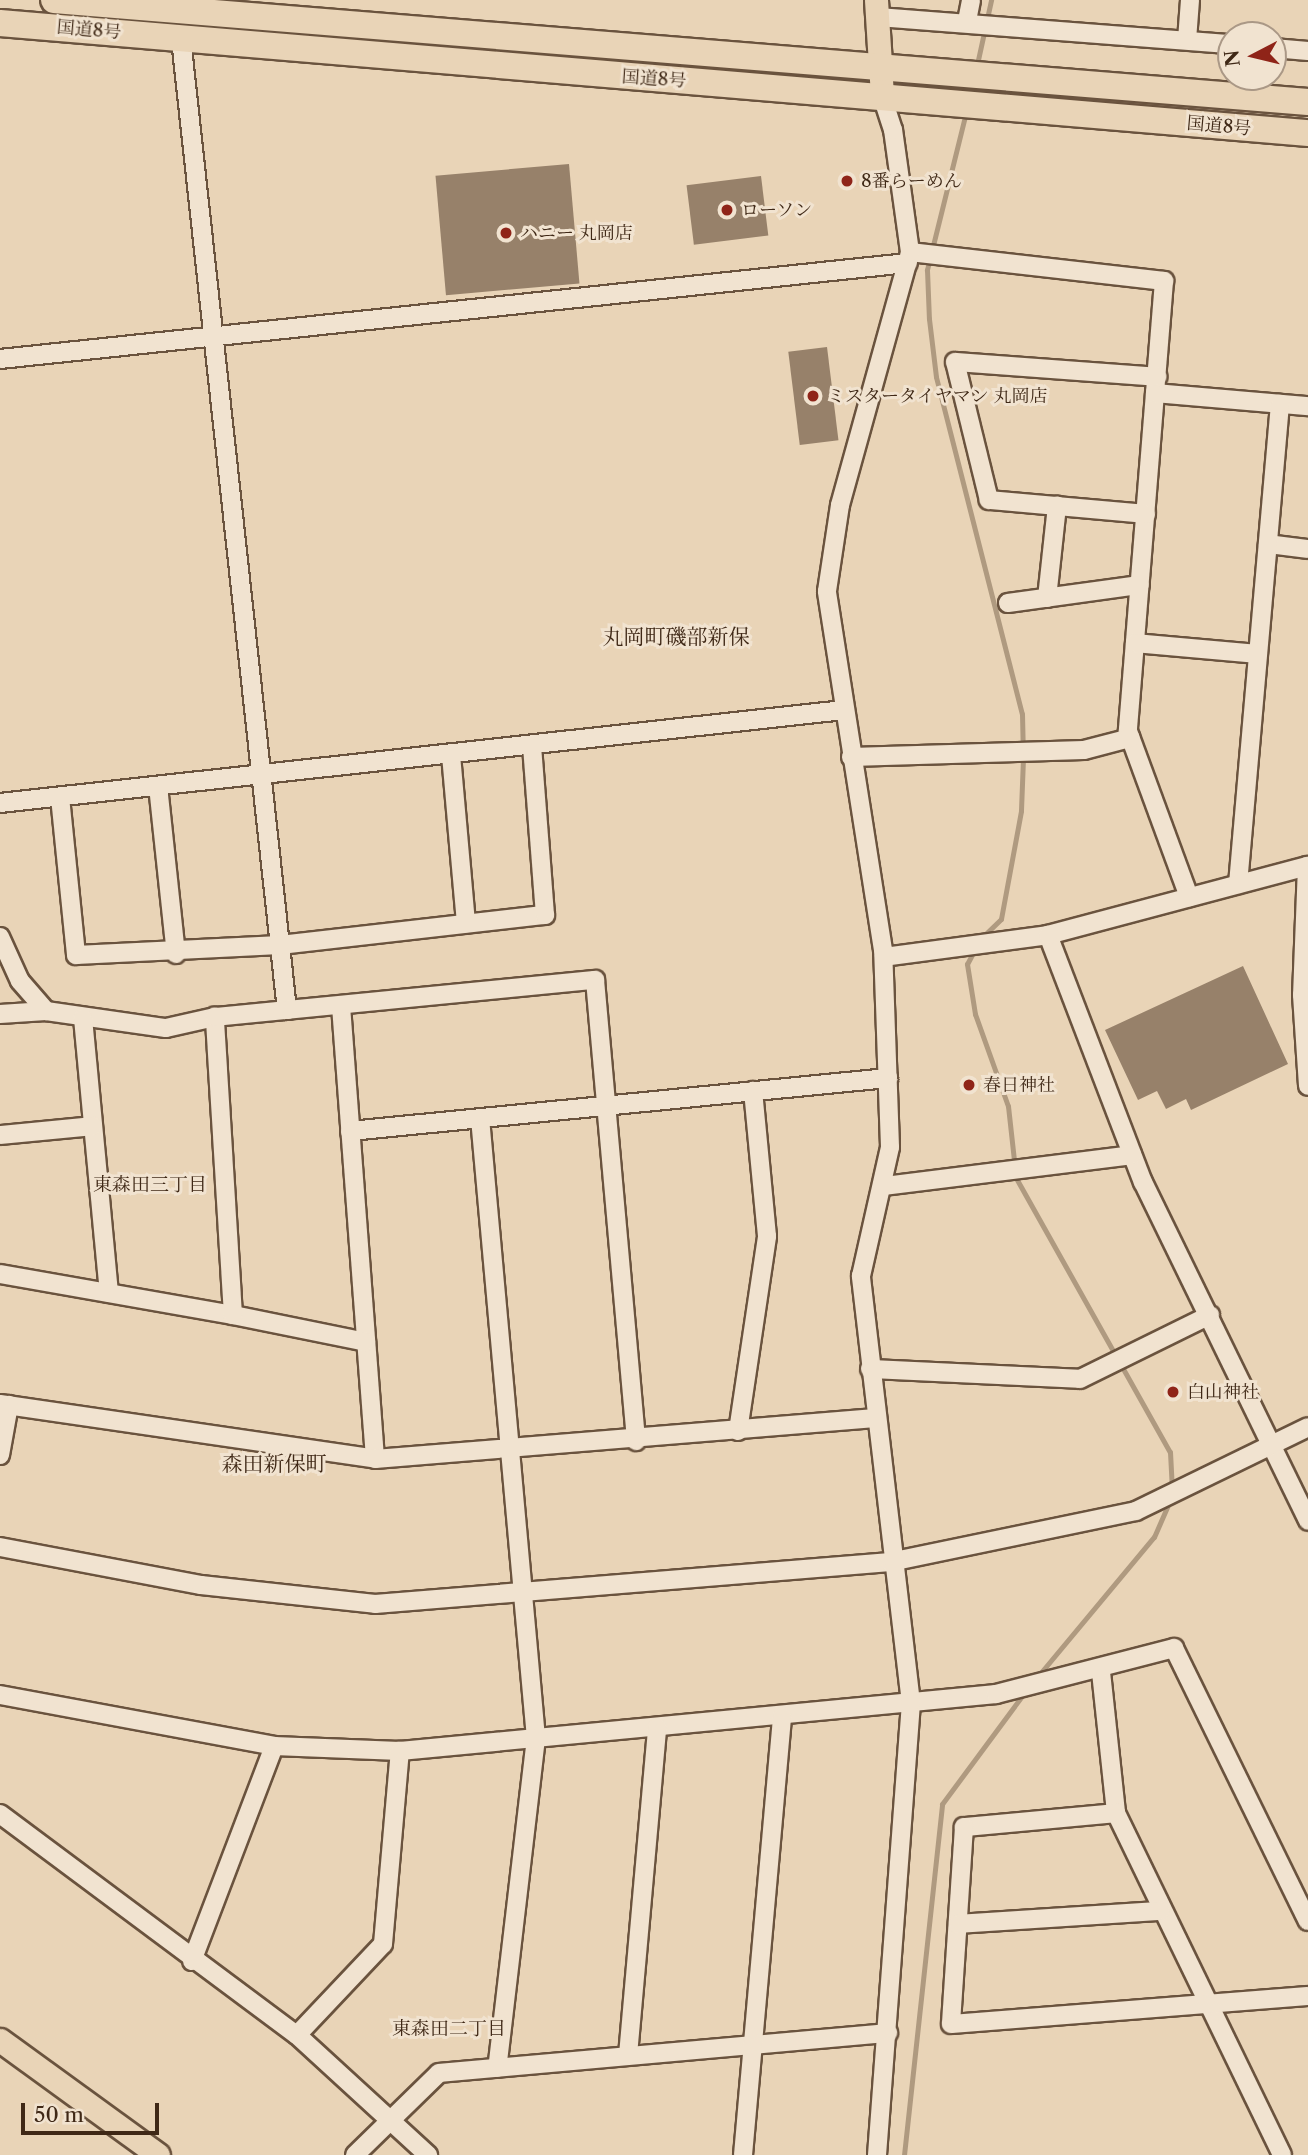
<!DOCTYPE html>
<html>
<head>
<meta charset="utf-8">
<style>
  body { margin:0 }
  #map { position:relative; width:1308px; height:2155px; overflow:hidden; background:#e9d4b7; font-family:"Libre Caslon Text","Noto Serif JP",serif }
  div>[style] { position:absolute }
  .stream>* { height:5px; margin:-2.5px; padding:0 2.5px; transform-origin:2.5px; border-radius:2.5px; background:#af9a80 }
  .building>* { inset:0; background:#97816a; transform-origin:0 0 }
  .roads { filter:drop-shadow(2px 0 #6a533e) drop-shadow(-2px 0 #6a533e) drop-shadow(0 2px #6a533e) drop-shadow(0 -2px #6a533e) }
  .minor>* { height:18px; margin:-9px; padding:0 9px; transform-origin:9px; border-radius:9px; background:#f1e3d0 }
  .major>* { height:23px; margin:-11.5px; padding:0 11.5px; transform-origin:11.5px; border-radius:11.5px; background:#e9d4b7 }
  .highway>* { height:26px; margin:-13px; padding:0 13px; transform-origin:13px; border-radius:13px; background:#e9d4b7 }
  .dots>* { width:19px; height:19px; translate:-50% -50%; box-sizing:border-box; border:4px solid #f1e3d0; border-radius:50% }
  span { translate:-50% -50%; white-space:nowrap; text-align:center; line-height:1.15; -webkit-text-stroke:6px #f1e3d0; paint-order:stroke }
  .street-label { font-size:18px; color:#3f2816 }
  .poi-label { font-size:18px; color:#3f2816 }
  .left { translate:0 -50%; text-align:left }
  .neighbourhood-label { font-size:19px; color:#3f2816 }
  .quarter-label { font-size:21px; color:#3f2816 }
  .north { position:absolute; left:1217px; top:21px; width:70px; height:70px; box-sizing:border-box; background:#f1e3d0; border:2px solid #aa9886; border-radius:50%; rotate:263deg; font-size:19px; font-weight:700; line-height:28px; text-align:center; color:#3f2816 }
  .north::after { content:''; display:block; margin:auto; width:24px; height:32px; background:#8f2418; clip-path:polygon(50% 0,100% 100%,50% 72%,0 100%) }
  .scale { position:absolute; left:21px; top:2103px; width:138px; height:32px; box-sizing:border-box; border:4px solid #3f2816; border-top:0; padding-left:9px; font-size:21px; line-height:24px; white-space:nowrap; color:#3f2816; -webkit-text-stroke:5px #f1e3d0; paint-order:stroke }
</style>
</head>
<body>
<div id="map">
  <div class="stream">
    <div style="left:976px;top:69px;width:71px;rotate:-77.7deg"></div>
    <div style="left:966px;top:112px;width:163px;rotate:103.9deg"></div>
    <div style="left:927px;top:270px;width:49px;rotate:87.7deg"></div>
    <div style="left:929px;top:319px;width:58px;rotate:83.1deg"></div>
    <div style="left:936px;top:377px;width:348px;rotate:75.7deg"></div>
    <div style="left:1022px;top:714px;width:44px;rotate:88.7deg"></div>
    <div style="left:1023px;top:758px;width:53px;rotate:92.2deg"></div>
    <div style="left:1021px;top:811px;width:110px;rotate:100.5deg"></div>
    <div style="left:1001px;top:919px;width:30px;rotate:136deg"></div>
    <div style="left:975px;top:949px;width:17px;rotate:118deg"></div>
    <div style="left:967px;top:964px;width:51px;rotate:80.9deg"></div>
    <div style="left:975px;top:1014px;width:98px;rotate:70.3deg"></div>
    <div style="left:1008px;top:1106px;width:72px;rotate:83.7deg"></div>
    <div style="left:1016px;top:1178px;width:314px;rotate:60.7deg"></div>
    <div style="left:1170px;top:1452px;width:36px;rotate:87deg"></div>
    <div style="left:1038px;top:1676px;width:181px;rotate:-50.2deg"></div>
    <div style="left:1154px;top:1537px;width:43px;rotate:-66.4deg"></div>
    <div style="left:904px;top:2155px;width:353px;rotate:-83.8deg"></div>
    <div style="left:942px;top:1804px;width:139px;rotate:-53.5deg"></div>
  </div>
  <div class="building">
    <div style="left:569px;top:164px;width:120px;height:134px;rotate:85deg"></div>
    <div style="left:761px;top:176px;width:60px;height:75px;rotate:83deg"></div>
    <div style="left:827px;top:347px;width:94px;height:39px;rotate:83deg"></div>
    <div style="clip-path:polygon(1243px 966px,1288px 1064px,1191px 1110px,1186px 1099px,1166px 1109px,1157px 1091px,1138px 1100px,1105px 1030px)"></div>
  </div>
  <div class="roads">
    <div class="minor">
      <div style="left:878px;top:17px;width:354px;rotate:4.4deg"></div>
      <div style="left:967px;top:21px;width:21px;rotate:-79deg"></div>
      <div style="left:181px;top:39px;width:977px;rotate:83.77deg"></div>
      <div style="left:1187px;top:40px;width:40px;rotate:-85.7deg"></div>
      <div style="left:1273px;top:48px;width:35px;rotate:5deg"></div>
      <div style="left:910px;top:252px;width:256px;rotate:6.5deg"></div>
      <div style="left:1164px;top:281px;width:451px;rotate:94.6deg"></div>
      <div style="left:1128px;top:731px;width:177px;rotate:69.8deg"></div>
      <div style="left:0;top:359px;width:913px;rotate:-6.04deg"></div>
      <div style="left:1155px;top:393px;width:154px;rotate:4.9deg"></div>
      <div style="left:1146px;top:514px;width:158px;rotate:-174.9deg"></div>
      <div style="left:989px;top:500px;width:142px;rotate:-103.8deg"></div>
      <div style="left:955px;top:362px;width:203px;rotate:4.2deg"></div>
      <div style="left:1268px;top:544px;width:40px;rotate:7.1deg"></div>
      <div style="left:1047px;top:598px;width:93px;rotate:-83.8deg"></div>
      <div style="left:1008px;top:603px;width:133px;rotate:-7.8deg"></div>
      <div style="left:1135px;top:643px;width:123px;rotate:5.1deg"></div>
      <div style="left:451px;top:755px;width:169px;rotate:84.9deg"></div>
      <div style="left:851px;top:757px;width:233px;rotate:-1.7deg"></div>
      <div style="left:1084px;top:750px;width:48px;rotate:-14.6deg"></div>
      <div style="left:158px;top:786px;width:169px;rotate:83.9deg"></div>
      <div style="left:60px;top:797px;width:159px;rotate:84.2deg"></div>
      <div style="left:76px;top:955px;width:204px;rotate:-2.8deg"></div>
      <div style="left:280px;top:945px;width:267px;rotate:-6.5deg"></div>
      <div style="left:545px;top:915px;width:169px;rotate:-94.4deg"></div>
      <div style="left:0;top:803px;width:849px;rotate:-6.29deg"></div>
      <div style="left:1307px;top:866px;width:129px;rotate:92.2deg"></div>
      <div style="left:1302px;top:995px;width:91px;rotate:86.2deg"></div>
      <div style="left:1238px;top:884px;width:482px;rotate:-85deg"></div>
      <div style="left:1048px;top:935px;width:265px;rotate:69deg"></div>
      <div style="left:1143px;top:1182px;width:377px;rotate:64deg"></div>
      <div style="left:0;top:937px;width:48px;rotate:65.6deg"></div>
      <div style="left:20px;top:981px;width:40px;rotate:49deg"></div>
      <div style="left:46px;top:1011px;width:121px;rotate:8.1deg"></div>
      <div style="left:166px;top:1028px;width:50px;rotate:-12.7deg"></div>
      <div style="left:884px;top:957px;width:165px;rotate:-7.6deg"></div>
      <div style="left:1048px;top:935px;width:269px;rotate:-14.9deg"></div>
      <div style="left:341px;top:1006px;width:454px;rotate:85.7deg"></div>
      <div style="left:0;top:1014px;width:46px;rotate:-3.7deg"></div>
      <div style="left:83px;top:1018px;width:276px;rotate:84.6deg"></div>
      <div style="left:480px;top:1118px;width:623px;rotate:84.84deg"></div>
      <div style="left:536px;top:1738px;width:332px;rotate:96.7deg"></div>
      <div style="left:350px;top:1131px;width:541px;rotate:-5.63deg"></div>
      <div style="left:0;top:1135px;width:93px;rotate:-5.5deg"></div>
      <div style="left:884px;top:1186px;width:250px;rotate:-7.1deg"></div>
      <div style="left:0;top:1274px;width:237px;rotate:10deg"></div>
      <div style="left:366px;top:1342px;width:136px;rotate:-168.5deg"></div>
      <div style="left:233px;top:1315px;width:299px;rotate:-93.5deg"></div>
      <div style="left:215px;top:1017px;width:382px;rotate:-5.6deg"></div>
      <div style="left:595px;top:980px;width:463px;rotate:84.9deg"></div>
      <div style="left:870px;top:1369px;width:210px;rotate:2.7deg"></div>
      <div style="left:1080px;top:1379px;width:145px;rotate:-26.2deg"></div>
      <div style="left:0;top:1404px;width:379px;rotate:8.3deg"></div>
      <div style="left:375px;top:1459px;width:502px;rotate:-4.69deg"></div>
      <div style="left:738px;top:1431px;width:197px;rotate:-81.5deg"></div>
      <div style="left:767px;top:1236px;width:146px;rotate:-95.5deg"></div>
      <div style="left:0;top:1455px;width:51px;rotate:-79.8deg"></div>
      <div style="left:0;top:1547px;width:205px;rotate:10.7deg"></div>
      <div style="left:201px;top:1585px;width:175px;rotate:6.2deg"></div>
      <div style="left:375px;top:1604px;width:517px;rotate:-4.66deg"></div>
      <div style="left:890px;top:1562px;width:251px;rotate:-11.7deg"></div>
      <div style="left:1136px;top:1511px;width:191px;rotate:-26deg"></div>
      <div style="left:1101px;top:1672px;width:142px;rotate:83.9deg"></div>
      <div style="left:1116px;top:1813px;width:380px;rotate:64.1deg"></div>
      <div style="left:0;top:1695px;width:279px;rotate:10.5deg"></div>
      <div style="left:274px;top:1746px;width:126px;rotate:2.3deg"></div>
      <div style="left:400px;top:1751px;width:599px;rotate:-5.46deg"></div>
      <div style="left:996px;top:1694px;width:184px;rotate:-14.5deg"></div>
      <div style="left:1174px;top:1648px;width:304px;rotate:63.9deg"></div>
      <div style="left:1116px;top:1813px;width:153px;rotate:174.7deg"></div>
      <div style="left:964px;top:1827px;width:197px;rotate:93.8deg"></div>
      <div style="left:951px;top:2024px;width:358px;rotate:-4.5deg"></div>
      <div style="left:0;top:1814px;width:370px;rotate:36.7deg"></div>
      <div style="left:297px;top:2035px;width:178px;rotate:42.5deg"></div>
      <div style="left:958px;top:1924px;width:203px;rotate:-3.7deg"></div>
      <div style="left:192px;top:1961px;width:230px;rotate:-69.1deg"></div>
      <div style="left:297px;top:2035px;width:125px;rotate:-46.6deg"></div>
      <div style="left:383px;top:1944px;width:194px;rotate:-85deg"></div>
      <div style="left:628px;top:2055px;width:329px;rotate:-84.9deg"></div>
      <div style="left:355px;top:2155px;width:117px;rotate:-44.3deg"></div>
      <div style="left:439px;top:2073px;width:451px;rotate:-5.1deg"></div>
      <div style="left:743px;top:2155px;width:440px;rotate:-84.9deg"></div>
      <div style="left:877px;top:2155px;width:453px;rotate:-85.7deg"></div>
      <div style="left:911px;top:1703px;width:430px;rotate:-96.7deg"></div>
      <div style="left:861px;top:1276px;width:132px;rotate:-77.3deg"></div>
      <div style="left:890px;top:1147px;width:197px;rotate:-92deg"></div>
      <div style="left:883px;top:950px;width:363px;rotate:-98.9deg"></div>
      <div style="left:827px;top:591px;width:87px;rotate:-81.4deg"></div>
      <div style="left:840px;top:505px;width:263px;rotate:-74.5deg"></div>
      <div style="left:910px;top:252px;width:123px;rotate:-97.9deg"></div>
      <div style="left:893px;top:130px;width:36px;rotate:-108deg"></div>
    </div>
    <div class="major">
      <div style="left:876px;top:0;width:96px;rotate:86.4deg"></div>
      <div style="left:0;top:2040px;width:195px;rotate:36deg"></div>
    </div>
    <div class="highway">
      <div style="left:54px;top:0;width:1258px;rotate:4.65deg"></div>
      <div style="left:0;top:23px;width:1313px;rotate:4.81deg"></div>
    </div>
  </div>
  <div class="dots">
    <div style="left:847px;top:181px;background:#8f2418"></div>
    <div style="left:727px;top:210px;background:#8f2418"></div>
    <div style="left:506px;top:233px;background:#8f2418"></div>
    <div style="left:813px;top:396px;background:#8f2418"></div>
    <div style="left:969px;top:1085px;background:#8f2418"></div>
    <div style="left:1173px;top:1392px;background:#8f2418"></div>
  </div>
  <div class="street-label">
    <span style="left:89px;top:30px;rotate:5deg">国道8号</span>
    <span style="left:654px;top:79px;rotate:4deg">国道8号</span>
    <span style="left:1219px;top:126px;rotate:5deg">国道8号</span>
  </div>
  <div class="poi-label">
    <span class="left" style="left:861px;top:181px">8番らーめん</span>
    <span class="left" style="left:741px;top:210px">ローソン</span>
    <span class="left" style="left:520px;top:233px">ハニー 丸岡店</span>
    <span class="left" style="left:827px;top:396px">ミスタータイヤマン 丸岡店</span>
    <span class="left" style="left:983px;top:1085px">春日神社</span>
    <span class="left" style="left:1187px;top:1392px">白山神社</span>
  </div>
  <div class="neighbourhood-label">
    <span style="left:150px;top:1185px">東森田三丁目</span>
    <span style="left:449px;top:2029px">東森田二丁目</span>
  </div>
  <div class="quarter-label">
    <span style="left:676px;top:637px">丸岡町磯部新保</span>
    <span style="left:274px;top:1464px">森田新保町</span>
  </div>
  <div class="north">N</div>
  <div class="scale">50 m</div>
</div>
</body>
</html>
